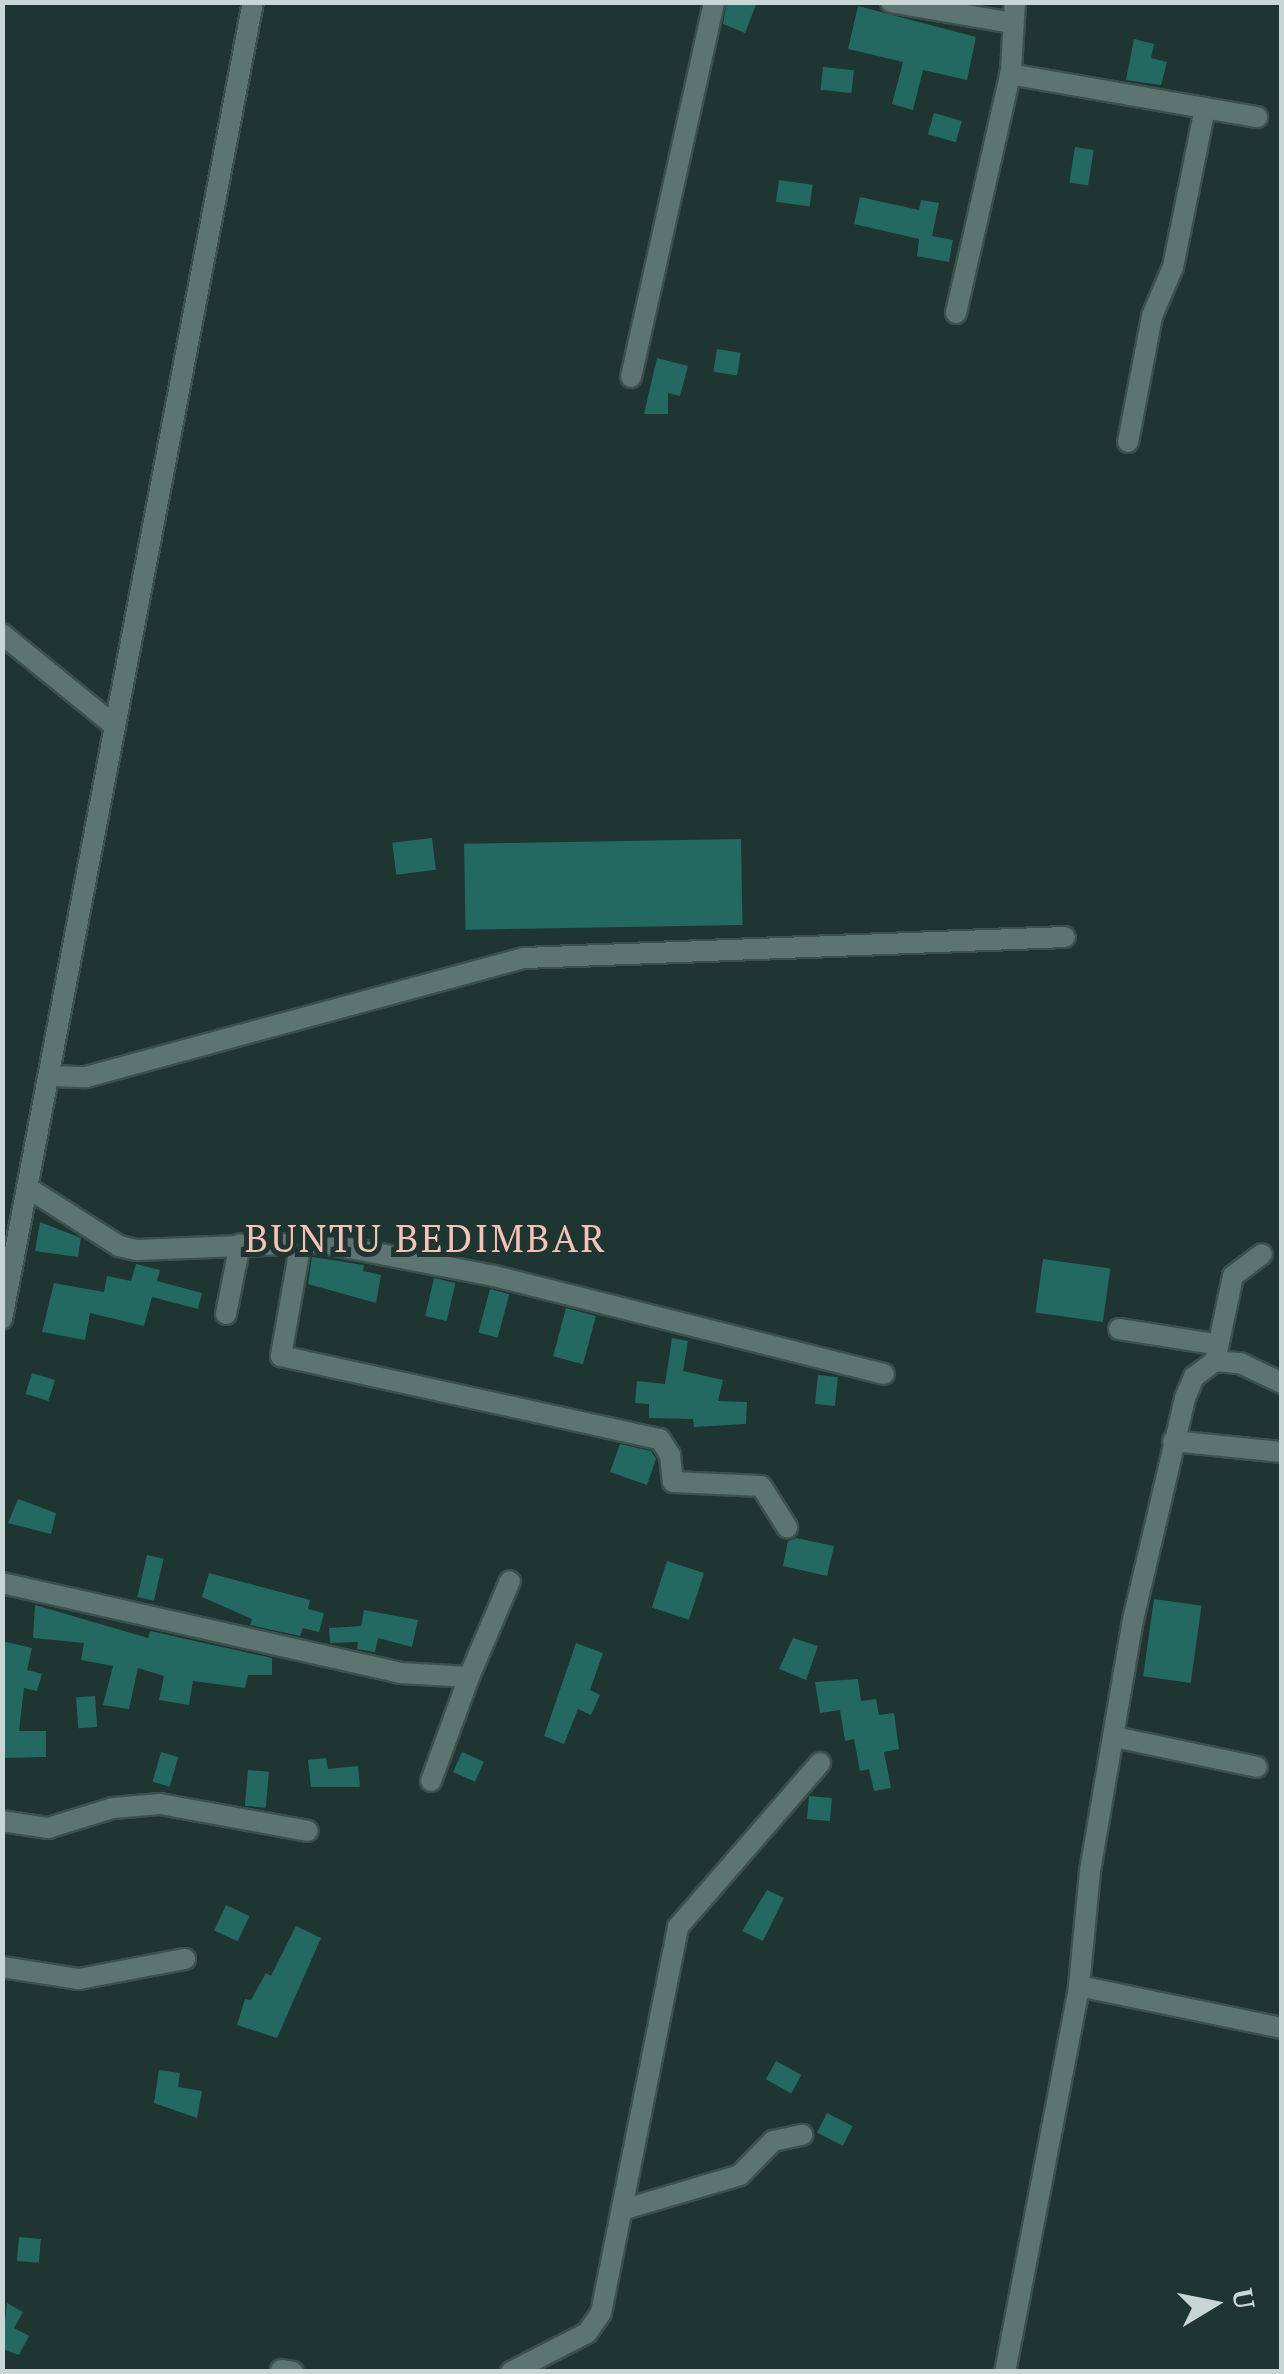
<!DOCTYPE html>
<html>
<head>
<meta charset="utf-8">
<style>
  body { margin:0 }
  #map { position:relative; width:1284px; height:2374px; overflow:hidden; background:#1e3532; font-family:"PT Serif",serif }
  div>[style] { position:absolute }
  .building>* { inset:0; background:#246862; transform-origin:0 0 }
  .roads { filter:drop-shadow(2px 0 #3c504e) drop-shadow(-2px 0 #3c504e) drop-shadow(0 2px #3c504e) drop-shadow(0 -2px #3c504e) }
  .minor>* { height:20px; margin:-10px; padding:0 10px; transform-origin:10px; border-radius:10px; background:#5c7571 }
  span { translate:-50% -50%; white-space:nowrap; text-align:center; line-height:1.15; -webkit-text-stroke:10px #1e3532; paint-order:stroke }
  .quarter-label { font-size:38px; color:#f4c2b6; letter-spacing:2.5px }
  .frame { position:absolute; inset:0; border:5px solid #c8d6d4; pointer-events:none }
  .north { position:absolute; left:1164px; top:2254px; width:100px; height:100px; -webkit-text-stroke:8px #1e3532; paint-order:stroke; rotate:80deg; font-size:28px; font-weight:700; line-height:40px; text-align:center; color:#c8d6d4 }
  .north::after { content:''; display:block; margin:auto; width:35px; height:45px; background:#c8d6d4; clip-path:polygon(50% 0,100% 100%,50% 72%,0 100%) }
</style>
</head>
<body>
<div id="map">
  <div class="building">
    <div style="clip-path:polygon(727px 2px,757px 2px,745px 33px,723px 24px)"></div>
    <div style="clip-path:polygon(858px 6px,976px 37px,967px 80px,923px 70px,913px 110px,892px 104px,903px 62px,848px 49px)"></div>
    <div style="clip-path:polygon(1134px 39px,1154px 44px,1151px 58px,1167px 62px,1161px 85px,1126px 80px)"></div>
    <div style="left:823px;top:67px;width:31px;height:23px;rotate:6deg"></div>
    <div style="left:934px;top:113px;width:29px;height:22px;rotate:16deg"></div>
    <div style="left:1075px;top:147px;width:19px;height:36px;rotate:9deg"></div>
    <div style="left:779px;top:180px;width:34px;height:22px;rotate:8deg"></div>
    <div style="clip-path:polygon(860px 197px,919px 210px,921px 200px,939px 203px,932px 236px,953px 240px,949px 262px,917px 256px,919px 239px,854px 224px)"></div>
    <div style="left:717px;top:349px;width:24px;height:23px;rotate:9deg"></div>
    <div style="clip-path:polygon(657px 358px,688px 366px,680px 396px,668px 393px,668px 414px,644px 414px)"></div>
    <div style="left:432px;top:838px;width:32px;height:40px;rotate:83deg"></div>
    <div style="left:741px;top:839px;width:86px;height:277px;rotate:89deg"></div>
    <div style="clip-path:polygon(40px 1222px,81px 1238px,78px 1257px,35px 1251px)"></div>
    <div style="clip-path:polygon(312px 1257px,364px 1265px,363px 1271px,381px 1275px,376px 1303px,308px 1284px)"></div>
    <div style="left:1043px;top:1259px;width:68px;height:54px;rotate:8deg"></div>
    <div style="clip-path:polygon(136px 1264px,160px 1270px,157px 1281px,202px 1293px,198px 1309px,152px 1297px,144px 1326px,90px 1313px,85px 1340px,42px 1332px,54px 1283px,104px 1292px,107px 1276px,131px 1281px)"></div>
    <div style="left:434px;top:1278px;width:22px;height:39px;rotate:13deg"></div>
    <div style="left:490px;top:1289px;width:20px;height:45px;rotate:15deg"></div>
    <div style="left:566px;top:1308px;width:31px;height:50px;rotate:15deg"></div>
    <div style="clip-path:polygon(672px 1338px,688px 1341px,683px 1371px,723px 1380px,718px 1401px,747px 1402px,746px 1424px,694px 1427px,693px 1419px,649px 1418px,649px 1404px,635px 1403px,637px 1381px,665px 1384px)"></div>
    <div style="left:32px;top:1373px;width:24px;height:22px;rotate:17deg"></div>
    <div style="left:818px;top:1375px;width:20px;height:29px;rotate:6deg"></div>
    <div style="clip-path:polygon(620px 1444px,651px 1451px,656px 1459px,647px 1485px,610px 1472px)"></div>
    <div style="clip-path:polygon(18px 1499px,56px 1513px,51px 1534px,8px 1523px)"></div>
    <div style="clip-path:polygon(796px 1538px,834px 1546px,827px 1576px,783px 1566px,788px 1541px)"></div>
    <div style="left:147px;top:1555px;width:17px;height:43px;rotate:13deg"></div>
    <div style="left:667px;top:1561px;width:39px;height:49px;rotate:18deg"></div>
    <div style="clip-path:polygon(209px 1573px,310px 1600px,308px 1609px,324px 1613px,319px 1632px,303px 1628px,300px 1636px,250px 1625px,252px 1619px,202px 1597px)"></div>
    <div style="left:1154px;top:1599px;width:48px;height:78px;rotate:8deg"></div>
    <div style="clip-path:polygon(35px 1605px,148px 1638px,150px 1631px,272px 1658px,272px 1675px,248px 1675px,245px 1688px,193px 1681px,189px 1705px,159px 1700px,164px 1676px,138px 1668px,129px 1709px,103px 1705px,113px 1666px,81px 1660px,84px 1643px,33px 1638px)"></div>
    <div style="clip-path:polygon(364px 1610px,418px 1620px,412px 1647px,378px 1638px,375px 1652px,357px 1649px,358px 1642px,330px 1643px,329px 1628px,361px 1626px)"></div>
    <div style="clip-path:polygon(793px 1638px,818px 1646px,806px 1680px,779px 1669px)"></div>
    <div style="clip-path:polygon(2px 1641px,32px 1648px,27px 1670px,42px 1674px,37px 1691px,24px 1688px,19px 1731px,46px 1731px,46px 1757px,2px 1758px)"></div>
    <div style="clip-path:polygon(576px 1643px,603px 1653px,590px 1690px,600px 1695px,591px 1715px,578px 1709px,564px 1744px,544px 1736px)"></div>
    <div style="clip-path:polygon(858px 1679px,861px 1701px,876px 1699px,879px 1715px,894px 1713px,899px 1749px,884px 1752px,891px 1788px,874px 1791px,869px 1769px,860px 1771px,854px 1739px,845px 1741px,840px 1710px,820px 1713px,815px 1682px)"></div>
    <div style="left:95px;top:1696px;width:31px;height:19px;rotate:86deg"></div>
    <div style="left:161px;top:1752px;width:18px;height:31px;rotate:16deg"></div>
    <div style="left:462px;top:1752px;width:24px;height:22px;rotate:24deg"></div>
    <div style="clip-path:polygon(326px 1758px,328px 1769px,358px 1766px,360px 1787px,311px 1787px,308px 1760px)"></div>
    <div style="left:248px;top:1770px;width:21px;height:36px;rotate:5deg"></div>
    <div style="left:809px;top:1796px;width:23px;height:23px;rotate:5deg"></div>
    <div style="clip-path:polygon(767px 1890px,784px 1898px,763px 1941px,742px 1931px)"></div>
    <div style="left:226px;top:1905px;width:26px;height:28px;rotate:25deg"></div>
    <div style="clip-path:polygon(296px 1926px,321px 1938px,277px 2038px,237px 2025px,245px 1999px,251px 2000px,266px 1973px,271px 1976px)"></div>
    <div style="left:776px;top:2061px;width:29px;height:21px;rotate:29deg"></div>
    <div style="clip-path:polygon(159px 2070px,180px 2073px,178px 2087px,202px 2091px,197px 2118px,154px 2103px)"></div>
    <div style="left:827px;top:2113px;width:29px;height:22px;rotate:27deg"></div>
    <div style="left:19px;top:2237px;width:22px;height:24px;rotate:5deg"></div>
    <div style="clip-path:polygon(7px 2303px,23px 2312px,14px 2328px,29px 2336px,19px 2355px,2px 2349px)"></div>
  </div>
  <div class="roads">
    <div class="minor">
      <div style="left:891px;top:2px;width:124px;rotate:9.8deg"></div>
      <div style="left:1010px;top:74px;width:251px;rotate:9.9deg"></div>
      <div style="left:956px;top:313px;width:248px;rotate:-77.2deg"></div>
      <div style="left:1011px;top:71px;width:69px;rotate:-86.7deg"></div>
      <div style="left:631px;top:377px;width:384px;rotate:-77.5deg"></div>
      <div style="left:1128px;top:442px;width:128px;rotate:-79.2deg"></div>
      <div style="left:1152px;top:316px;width:53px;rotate:-66.8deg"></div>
      <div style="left:1173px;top:267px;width:162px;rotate:-78.6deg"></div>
      <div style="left:2px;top:634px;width:146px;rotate:39.2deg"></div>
      <div style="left:49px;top:1076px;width:37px;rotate:2deg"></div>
      <div style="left:86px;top:1077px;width:454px;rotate:-15.2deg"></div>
      <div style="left:524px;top:958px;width:541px;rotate:-2.22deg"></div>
      <div style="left:28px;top:1188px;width:108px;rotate:32.5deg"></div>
      <div style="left:119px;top:1246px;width:18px;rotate:13deg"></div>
      <div style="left:137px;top:1250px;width:186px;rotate:-2.2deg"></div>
      <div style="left:323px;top:1243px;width:174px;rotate:10.9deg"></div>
      <div style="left:494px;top:1276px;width:402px;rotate:14.1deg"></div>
      <div style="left:301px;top:1242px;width:116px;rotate:100deg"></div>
      <div style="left:281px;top:1356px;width:388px;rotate:12.4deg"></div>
      <div style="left:660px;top:1439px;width:19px;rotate:58deg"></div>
      <div style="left:670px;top:1455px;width:27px;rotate:84deg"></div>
      <div style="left:673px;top:1482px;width:88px;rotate:2.6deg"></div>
      <div style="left:761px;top:1486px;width:49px;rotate:57.6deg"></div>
      <div style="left:226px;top:1314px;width:71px;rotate:-78.7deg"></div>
      <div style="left:2px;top:1319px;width:1341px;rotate:-79.21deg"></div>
      <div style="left:1119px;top:1329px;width:97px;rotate:8.9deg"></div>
      <div style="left:1215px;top:1361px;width:87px;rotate:-78deg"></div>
      <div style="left:1233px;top:1276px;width:36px;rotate:-37deg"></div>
      <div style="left:1173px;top:1441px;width:110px;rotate:5.8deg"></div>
      <div style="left:2px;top:1583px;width:408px;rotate:12.7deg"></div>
      <div style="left:400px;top:1673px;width:69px;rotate:3.3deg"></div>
      <div style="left:469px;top:1677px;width:104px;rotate:-66.9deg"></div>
      <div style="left:1115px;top:1737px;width:145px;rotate:11.9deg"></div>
      <div style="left:431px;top:1781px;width:111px;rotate:-69.9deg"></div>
      <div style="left:2px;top:1821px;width:47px;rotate:8.7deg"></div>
      <div style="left:48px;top:1828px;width:68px;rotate:-17.1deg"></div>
      <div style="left:113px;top:1808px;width:47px;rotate:-4.9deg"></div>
      <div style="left:160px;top:1804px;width:150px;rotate:10.3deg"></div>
      <div style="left:2px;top:1967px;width:78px;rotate:8.9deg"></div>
      <div style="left:79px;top:1979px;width:108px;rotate:-10.7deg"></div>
      <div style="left:1079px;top:1986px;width:207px;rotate:11.7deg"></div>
      <div style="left:622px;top:2210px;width:123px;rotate:-16.5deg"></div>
      <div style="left:740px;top:2175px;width:47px;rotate:-45.9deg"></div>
      <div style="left:773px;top:2141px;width:30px;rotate:-12deg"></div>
      <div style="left:281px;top:2370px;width:12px;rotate:9deg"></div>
      <div style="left:511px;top:2372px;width:85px;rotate:-27.2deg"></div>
      <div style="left:587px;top:2333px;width:24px;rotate:-55deg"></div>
      <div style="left:601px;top:2313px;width:394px;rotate:-78.7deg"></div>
      <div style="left:678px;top:1927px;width:217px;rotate:-49.1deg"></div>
      <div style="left:1005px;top:2372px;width:393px;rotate:-79.1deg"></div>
      <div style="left:1079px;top:1986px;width:116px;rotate:-84.5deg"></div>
      <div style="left:1090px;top:1871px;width:255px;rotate:-80.3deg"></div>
      <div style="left:1133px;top:1620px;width:228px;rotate:-76.8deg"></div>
      <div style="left:1185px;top:1398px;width:23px;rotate:-67deg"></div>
      <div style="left:1194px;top:1377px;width:26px;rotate:-37deg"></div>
      <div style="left:1215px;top:1361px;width:25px;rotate:5deg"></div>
      <div style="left:1240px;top:1363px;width:47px;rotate:25.5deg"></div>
    </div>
  </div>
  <div class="quarter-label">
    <span style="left:426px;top:1239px">BUNTU BEDIMBAR</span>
  </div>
  <div class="frame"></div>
  <div class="north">U</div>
</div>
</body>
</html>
